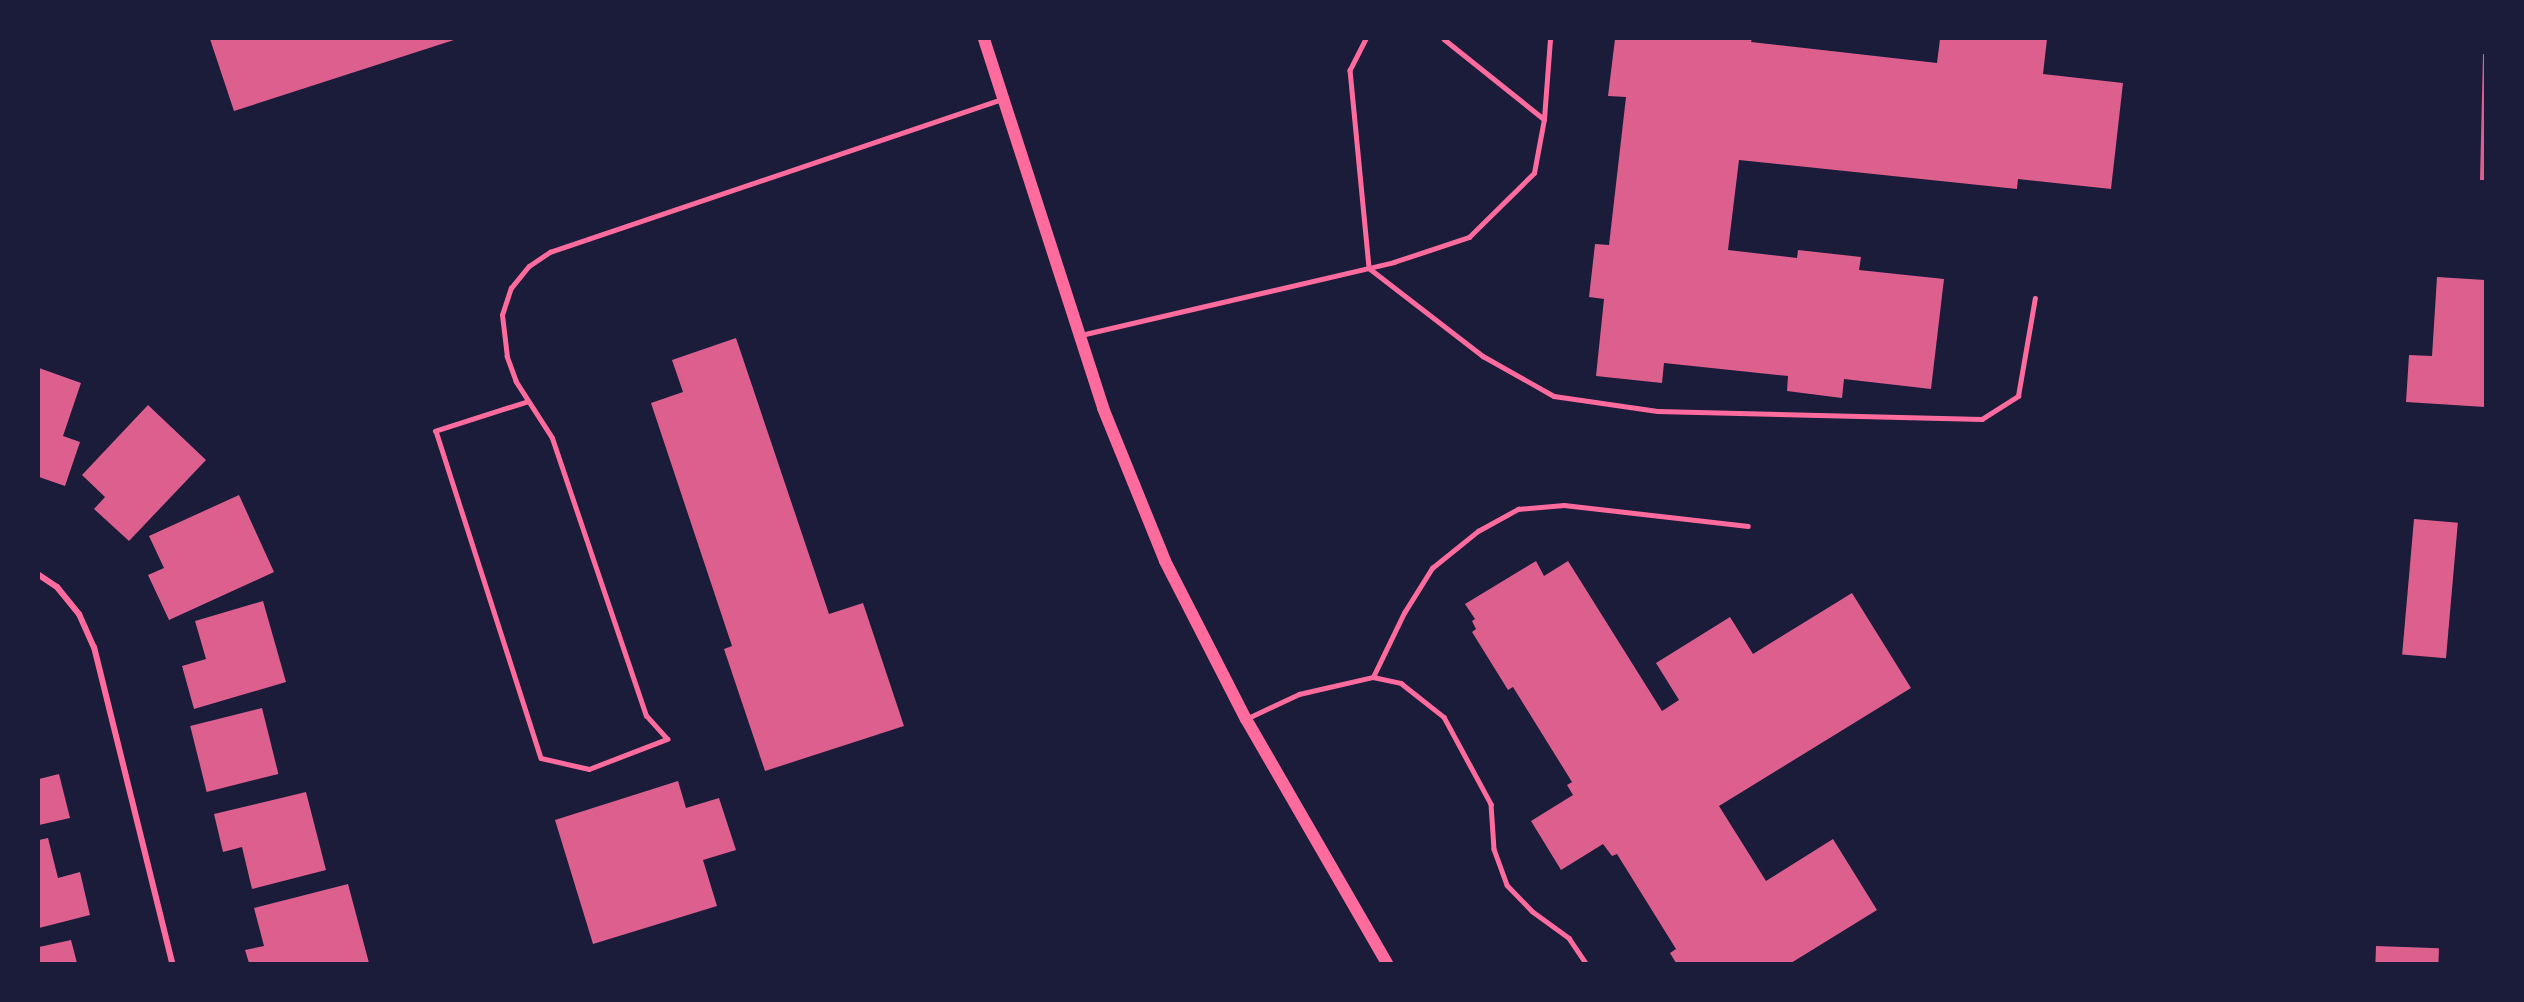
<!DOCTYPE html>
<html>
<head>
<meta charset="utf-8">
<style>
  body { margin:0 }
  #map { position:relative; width:2524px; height:1002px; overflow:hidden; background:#1b1b3a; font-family:"Nunito Sans",sans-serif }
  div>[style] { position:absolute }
  .building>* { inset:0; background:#dd5f8e; transform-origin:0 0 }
  .service>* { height:4.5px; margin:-2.25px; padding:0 2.25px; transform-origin:2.25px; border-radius:2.25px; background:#ff6b9d }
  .minor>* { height:6px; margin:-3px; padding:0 3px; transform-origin:3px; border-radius:3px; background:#ff6b9d }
  .secondary>* { height:12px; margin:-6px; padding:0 6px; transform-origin:6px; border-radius:6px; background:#ff6b9d }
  span { translate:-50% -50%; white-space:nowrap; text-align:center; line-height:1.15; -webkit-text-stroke:6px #1b1b3a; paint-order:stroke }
  .frame { position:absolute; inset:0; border:40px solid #1b1b3a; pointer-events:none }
</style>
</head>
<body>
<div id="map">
  <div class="building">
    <div style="clip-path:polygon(210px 39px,457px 39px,234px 111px)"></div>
    <div style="clip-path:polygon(1615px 39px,1752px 39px,1751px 42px,1937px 63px,1940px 39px,2047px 39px,2043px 74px,2123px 83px,2111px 189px,2018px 179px,2017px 189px,1739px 160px,1728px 250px,1797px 258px,1798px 250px,1861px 257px,1859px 270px,1944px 279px,1931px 389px,1844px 379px,1842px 398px,1787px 391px,1788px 376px,1664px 363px,1662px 383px,1596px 376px,1604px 299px,1589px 297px,1595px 244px,1609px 245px,1626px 97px,1608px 96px)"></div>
    <div style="clip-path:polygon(2483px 54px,2485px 54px,2485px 180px,2480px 180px)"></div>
    <div style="clip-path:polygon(2437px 277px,2485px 280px,2485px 407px,2406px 402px,2409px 355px,2432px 356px)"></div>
    <div style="clip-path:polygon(736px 338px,829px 614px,863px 603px,904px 726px,765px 771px,724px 649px,732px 646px,651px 403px,683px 392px,672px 360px)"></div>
    <div style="clip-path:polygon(39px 368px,81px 383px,63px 436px,80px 442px,65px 486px,39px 477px)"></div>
    <div style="clip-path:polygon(148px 405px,206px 460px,129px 541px,94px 509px,105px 497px,82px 475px)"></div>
    <div style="clip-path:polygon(239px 495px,274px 572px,169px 620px,148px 575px,164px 568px,149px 536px)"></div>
    <div style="left:2414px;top:519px;width:44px;height:136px;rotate:5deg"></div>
    <div style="clip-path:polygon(1536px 561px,1544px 576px,1568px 561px,1662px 711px,1679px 700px,1656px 663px,1730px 617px,1753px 654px,1852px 593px,1911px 688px,1719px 806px,1766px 881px,1833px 839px,1877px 910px,1791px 963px,1676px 963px,1670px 953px,1676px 949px,1617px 854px,1612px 856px,1603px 844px,1561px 870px,1531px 821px,1573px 795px,1567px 785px,1572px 782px,1513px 687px,1508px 690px,1472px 632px,1476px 629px,1472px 621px,1475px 619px,1465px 604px)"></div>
    <div style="clip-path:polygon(263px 601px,286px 682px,194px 709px,182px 666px,206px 659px,195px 621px)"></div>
    <div style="left:262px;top:708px;width:68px;height:74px;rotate:76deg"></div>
    <div style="clip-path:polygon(59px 774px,70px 818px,39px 825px,39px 779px)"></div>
    <div style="clip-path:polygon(678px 781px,686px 808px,719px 798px,736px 850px,703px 860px,717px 906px,593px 944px,555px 820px)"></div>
    <div style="clip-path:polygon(306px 792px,326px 870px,252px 889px,242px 847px,223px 852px,214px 814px)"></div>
    <div style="clip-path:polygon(48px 838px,58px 878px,80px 872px,90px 915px,39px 928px,39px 840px)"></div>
    <div style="clip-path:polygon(348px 884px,369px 963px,249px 963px,245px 950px,264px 946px,254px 908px)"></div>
    <div style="clip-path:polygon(71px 940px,77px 963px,39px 963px,39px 947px)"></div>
    <div style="left:2376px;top:946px;width:63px;height:17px;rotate:2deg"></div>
  </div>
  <div class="service">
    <div style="left:1366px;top:39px;width:35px;rotate:117deg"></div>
    <div style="left:1350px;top:70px;width:199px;rotate:84.5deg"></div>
    <div style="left:1369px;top:268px;width:144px;rotate:37.7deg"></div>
    <div style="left:1483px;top:356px;width:81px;rotate:29.4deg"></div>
    <div style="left:1554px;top:396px;width:104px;rotate:8.3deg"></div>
    <div style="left:1657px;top:411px;width:325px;rotate:1.4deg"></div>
    <div style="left:1982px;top:419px;width:43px;rotate:-32.6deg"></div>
    <div style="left:2018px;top:396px;width:99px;rotate:-80.2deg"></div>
    <div style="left:1444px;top:39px;width:128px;rotate:38.7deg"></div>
    <div style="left:1081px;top:335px;width:321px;rotate:-13.1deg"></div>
    <div style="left:1394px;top:262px;width:79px;rotate:-18.4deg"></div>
    <div style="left:1469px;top:237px;width:91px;rotate:-44.6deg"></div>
    <div style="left:1534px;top:173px;width:55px;rotate:-79.5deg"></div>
    <div style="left:1544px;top:119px;width:80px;rotate:-85.7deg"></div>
    <div style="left:527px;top:402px;width:96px;rotate:162.3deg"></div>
    <div style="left:436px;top:431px;width:343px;rotate:72.2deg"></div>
    <div style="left:541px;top:758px;width:49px;rotate:12.9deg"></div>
    <div style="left:589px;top:769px;width:84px;rotate:-21deg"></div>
    <div style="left:667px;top:739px;width:31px;rotate:-132deg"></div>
    <div style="left:646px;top:716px;width:293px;rotate:-108.7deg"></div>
    <div style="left:552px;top:438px;width:67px;rotate:-122.7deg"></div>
    <div style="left:516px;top:382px;width:27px;rotate:-110deg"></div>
    <div style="left:507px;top:357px;width:42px;rotate:-96.8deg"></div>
    <div style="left:502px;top:315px;width:28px;rotate:-72deg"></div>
    <div style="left:511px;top:288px;width:28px;rotate:-51deg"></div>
    <div style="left:529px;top:266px;width:25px;rotate:-34deg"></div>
    <div style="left:550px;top:252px;width:478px;rotate:-18.7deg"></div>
    <div style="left:1373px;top:677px;width:71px;rotate:-64.2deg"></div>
    <div style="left:1404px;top:613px;width:53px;rotate:-58.1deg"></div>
    <div style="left:1432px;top:568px;width:59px;rotate:-38.8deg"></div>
    <div style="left:1478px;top:531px;width:46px;rotate:-28.8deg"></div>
    <div style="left:1518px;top:509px;width:46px;rotate:-5deg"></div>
    <div style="left:1564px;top:505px;width:185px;rotate:6.5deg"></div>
    <div style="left:1248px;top:718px;width:56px;rotate:-25.2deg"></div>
    <div style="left:1299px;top:694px;width:76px;rotate:-12.9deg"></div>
    <div style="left:1373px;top:677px;width:29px;rotate:12deg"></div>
    <div style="left:1401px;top:683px;width:55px;rotate:38.3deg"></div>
    <div style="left:1444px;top:717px;width:99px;rotate:61.6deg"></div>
    <div style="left:1491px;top:804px;width:45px;rotate:86.2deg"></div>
    <div style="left:1494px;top:849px;width:38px;rotate:70deg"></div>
    <div style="left:1507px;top:885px;width:36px;rotate:46deg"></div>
    <div style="left:1532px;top:911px;width:46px;rotate:36.1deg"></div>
    <div style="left:1569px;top:938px;width:30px;rotate:56deg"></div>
  </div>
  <div class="minor">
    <div style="left:39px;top:575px;width:22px;rotate:34deg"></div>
    <div style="left:57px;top:587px;width:35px;rotate:51deg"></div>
    <div style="left:79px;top:614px;width:36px;rotate:66deg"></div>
    <div style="left:94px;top:647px;width:325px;rotate:76.1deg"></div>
  </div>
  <div class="secondary">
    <div style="left:984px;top:39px;width:388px;rotate:72.1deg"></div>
    <div style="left:1103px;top:408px;width:165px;rotate:67.9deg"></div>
    <div style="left:1165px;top:561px;width:178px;rotate:62.9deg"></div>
    <div style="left:1246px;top:719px;width:282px;rotate:60deg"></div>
  </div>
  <div class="frame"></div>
</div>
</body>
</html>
